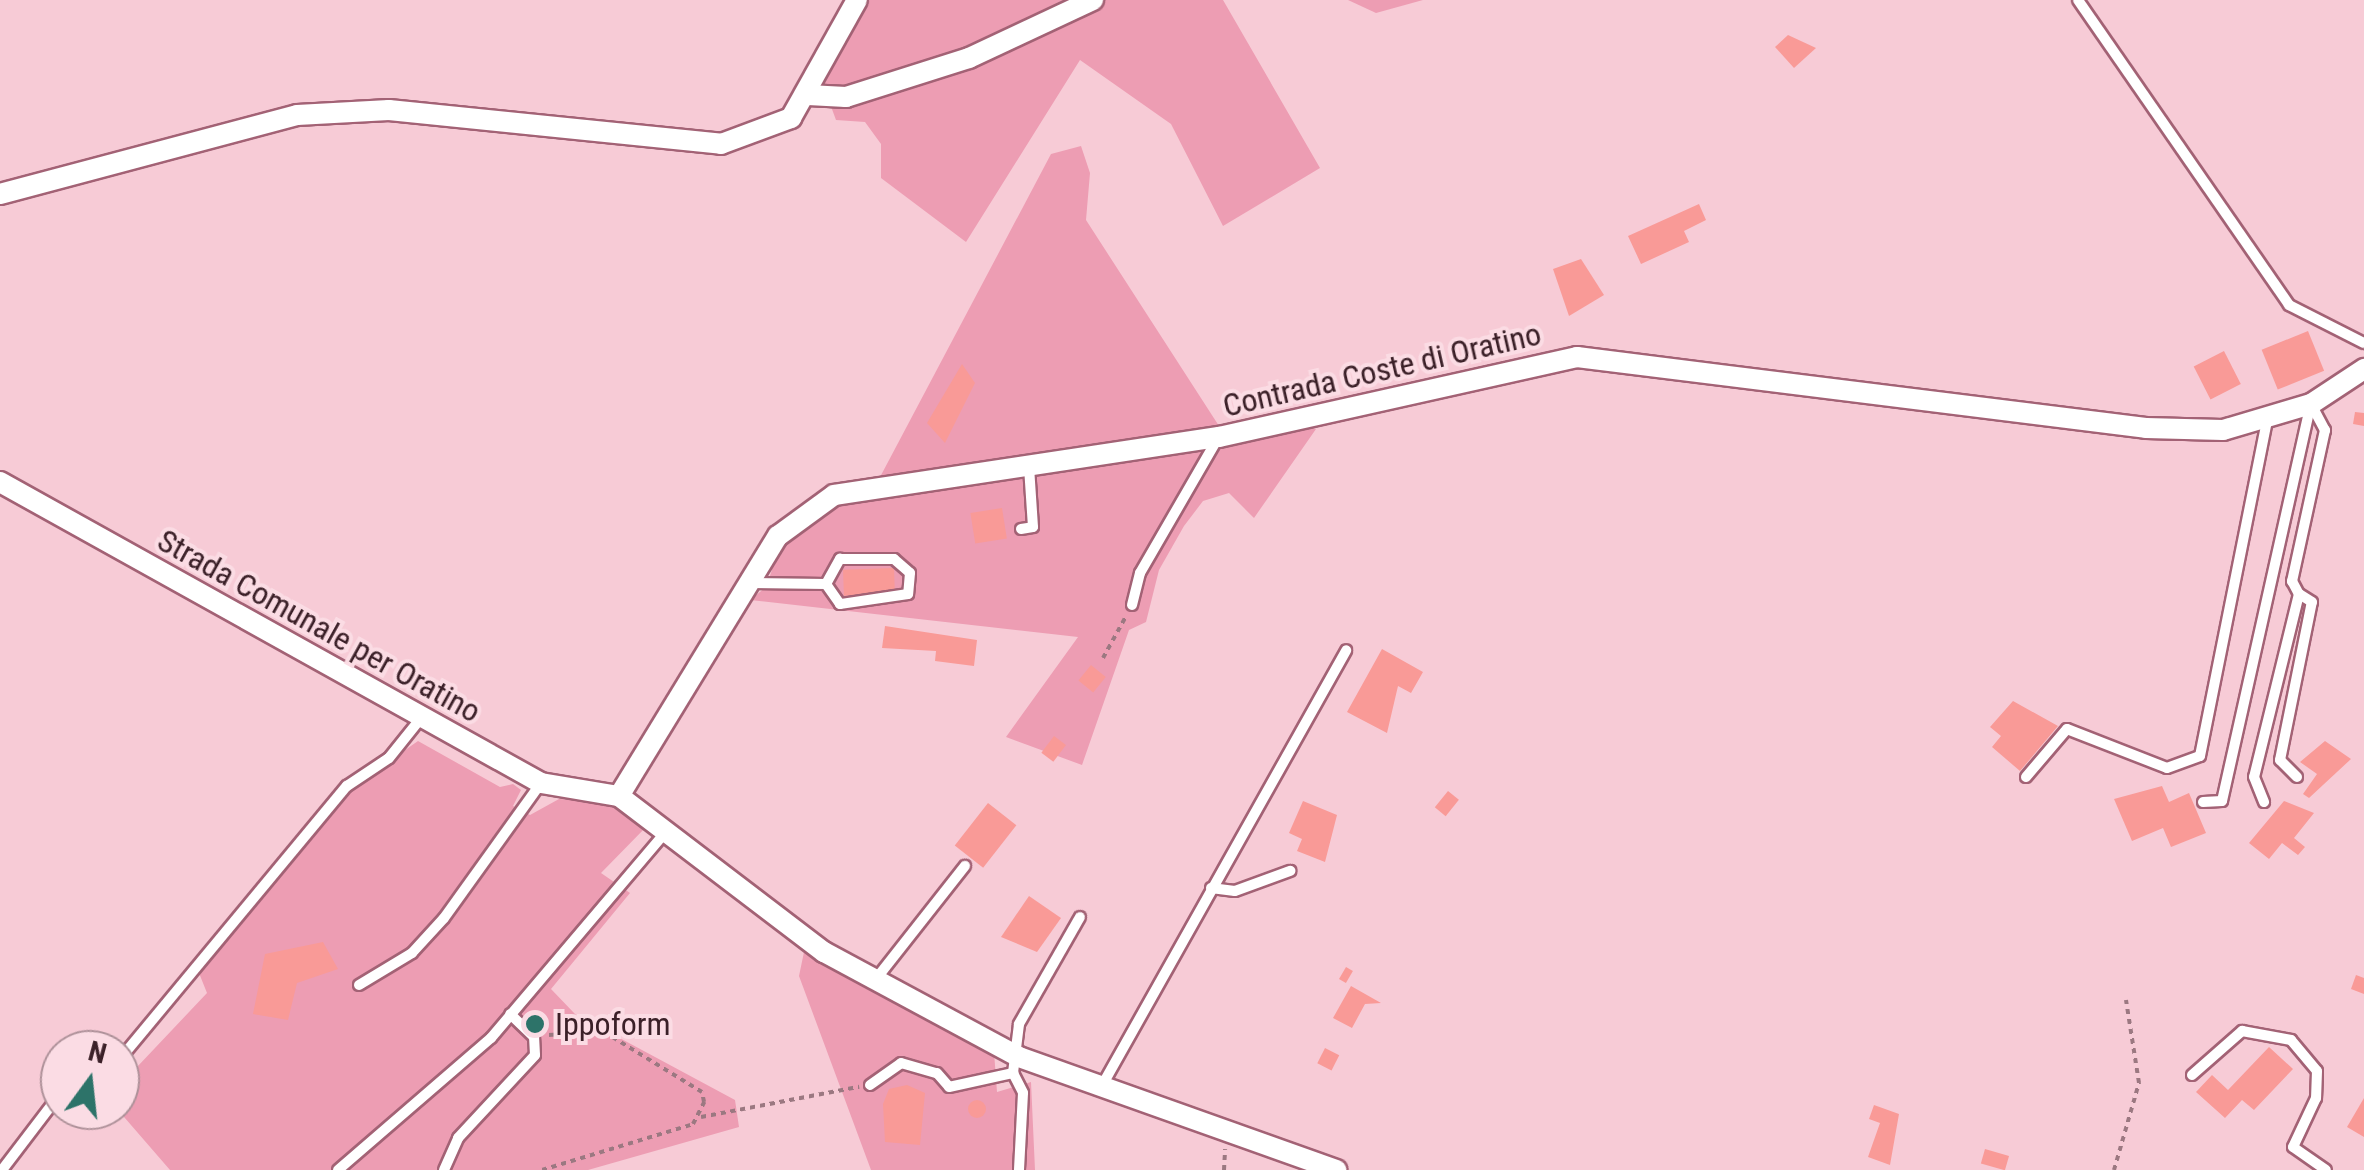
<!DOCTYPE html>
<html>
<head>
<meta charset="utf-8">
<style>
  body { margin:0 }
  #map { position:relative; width:2364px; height:1170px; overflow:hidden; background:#f7cbd6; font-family:"Roboto Condensed",sans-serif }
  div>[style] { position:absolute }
  .green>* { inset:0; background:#ed9db3 }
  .building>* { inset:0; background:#f99a97; transform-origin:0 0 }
  .round { border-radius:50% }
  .path>* { height:4px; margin-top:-2px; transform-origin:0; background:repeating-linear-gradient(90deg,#9b7881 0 5px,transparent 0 10px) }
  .roads { filter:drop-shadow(2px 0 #a36275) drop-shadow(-2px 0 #a36275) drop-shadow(0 2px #a36275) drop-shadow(0 -2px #a36275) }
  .lane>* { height:10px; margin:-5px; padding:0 5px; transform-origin:5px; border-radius:5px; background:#fff }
  .street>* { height:20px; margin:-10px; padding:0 10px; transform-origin:10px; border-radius:10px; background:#fff }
  .dots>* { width:28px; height:28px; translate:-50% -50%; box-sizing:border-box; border:5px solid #fbdce4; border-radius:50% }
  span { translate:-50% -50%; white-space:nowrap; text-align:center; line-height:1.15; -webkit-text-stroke:8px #fbdce4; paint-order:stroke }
  .street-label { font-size:32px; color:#3b2028 }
  .poi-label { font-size:32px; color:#3b2028 }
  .left { translate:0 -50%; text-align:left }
  .north { position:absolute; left:40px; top:1030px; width:100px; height:100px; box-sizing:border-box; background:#fbdce4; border:2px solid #ae9199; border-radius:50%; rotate:15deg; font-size:28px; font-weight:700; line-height:40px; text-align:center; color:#3b2028 }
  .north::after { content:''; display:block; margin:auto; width:35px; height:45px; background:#2d7369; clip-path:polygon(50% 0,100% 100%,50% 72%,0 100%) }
</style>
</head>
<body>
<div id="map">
  <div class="green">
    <div style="clip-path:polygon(863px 0,1223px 0,1320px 168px,1223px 226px,1171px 124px,1080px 60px,966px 242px,881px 178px,881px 144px,865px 122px,836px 120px,822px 82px)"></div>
    <div style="clip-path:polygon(1348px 0,1423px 0,1376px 13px)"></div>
    <div style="clip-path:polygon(1081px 146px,1090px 173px,1086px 220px,1219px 426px,1269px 414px,1316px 429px,1254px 518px,1229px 493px,1203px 501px,1184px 526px,1159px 570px,1146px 622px,1129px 630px,1082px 765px,1006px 737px,1078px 637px,750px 600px,766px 587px,772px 570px,764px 564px,781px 536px,879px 479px,1051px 154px)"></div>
    <div style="clip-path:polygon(418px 741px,500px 787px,513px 784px,521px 790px,513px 806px,530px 815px,559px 799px,606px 801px,647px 826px,601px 873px,630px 893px,551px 989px,575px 1014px,735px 1100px,739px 1127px,588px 1170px,170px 1170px,118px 1110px,120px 1085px,207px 993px,199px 973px,211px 948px,348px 790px)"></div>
    <div style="clip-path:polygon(804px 952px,994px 1052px,997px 1092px,1031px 1082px,1035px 1170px,871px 1170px,799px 976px)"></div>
  </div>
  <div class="building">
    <div style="clip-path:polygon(1788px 35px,1816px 48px,1794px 68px,1775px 47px)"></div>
    <div style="clip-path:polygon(1699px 204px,1706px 220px,1684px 231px,1689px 242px,1641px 264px,1628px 236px)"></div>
    <div style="clip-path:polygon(1581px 259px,1604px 295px,1569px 316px,1553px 269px)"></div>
    <div style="left:2308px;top:331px;width:43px;height:50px;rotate:68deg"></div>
    <div style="left:2224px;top:351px;width:37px;height:34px;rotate:63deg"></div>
    <div style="clip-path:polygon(962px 364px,975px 383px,945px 443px,927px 423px)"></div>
    <div style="clip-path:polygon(2355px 412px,2364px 413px,2364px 426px,2353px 424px)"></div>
    <div style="left:1002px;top:508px;width:31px;height:32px;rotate:81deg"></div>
    <div style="left:894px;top:568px;width:26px;height:51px;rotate:88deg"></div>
    <div style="clip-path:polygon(885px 626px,977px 640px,974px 666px,935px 661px,936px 651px,882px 648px)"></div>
    <div style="clip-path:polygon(1382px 649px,1423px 672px,1411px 693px,1398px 686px,1387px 733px,1347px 712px)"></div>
    <div style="left:1091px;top:665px;width:19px;height:20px;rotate:39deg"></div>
    <div style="clip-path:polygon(2013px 701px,2058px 726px,2020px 771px,1992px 747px,2001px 736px,1990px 727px)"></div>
    <div style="left:1054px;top:736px;width:15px;height:21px;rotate:37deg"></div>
    <div style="clip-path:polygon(2325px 741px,2351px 759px,2309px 798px,2303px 794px,2317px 774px,2300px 762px)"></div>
    <div style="clip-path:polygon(2162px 786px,2169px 802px,2189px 793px,2206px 833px,2171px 847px,2163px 828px,2132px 841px,2114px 799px)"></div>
    <div style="left:1448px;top:791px;width:14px;height:21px;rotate:39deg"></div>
    <div style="clip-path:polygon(1303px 801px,1337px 815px,1325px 862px,1297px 851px,1302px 839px,1289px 833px)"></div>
    <div style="clip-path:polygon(2284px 801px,2314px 813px,2294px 838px,2305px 847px,2298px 855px,2282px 843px,2269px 859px,2249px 843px)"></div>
    <div style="left:988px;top:803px;width:36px;height:54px;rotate:38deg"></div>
    <div style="clip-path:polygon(1029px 896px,1061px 918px,1037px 952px,1001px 937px)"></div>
    <div style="clip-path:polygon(323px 942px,338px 969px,297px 983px,288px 1020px,253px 1014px,265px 954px)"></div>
    <div style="left:1346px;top:967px;width:8px;height:14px;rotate:30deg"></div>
    <div style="clip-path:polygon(2356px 975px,2364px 978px,2364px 994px,2351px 989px)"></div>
    <div style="clip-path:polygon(1351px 986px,1381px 1003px,1365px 1004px,1352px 1028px,1333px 1018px)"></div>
    <div style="clip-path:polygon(2269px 1047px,2293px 1069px,2254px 1110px,2242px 1100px,2225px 1118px,2196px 1092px,2212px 1075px,2228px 1090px)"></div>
    <div style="left:1325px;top:1048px;width:16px;height:17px;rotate:27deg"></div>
    <div style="clip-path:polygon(907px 1085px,925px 1093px,920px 1145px,885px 1142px,883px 1104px,889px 1089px)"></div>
    <div style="clip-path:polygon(2364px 1098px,2364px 1137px,2347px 1127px)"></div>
    <div class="round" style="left:968px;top:1100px;width:18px;height:18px"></div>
    <div style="clip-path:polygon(1874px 1105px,1899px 1114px,1890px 1165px,1868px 1157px,1880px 1123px,1869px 1119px)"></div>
    <div style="left:1985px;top:1149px;width:25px;height:15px;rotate:16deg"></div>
  </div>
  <div class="path">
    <div style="left:1103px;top:658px;width:46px;rotate:-61.2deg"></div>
    <div style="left:701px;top:1117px;width:161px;rotate:-10.8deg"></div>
    <div style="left:542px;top:1170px;width:158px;rotate:-16.9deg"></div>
    <div style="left:693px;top:1124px;width:25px;rotate:-63deg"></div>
    <div style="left:704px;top:1102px;width:10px;rotate:-101deg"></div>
    <div style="left:702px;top:1092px;width:115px;rotate:-148.5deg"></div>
    <div style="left:604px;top:1032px;width:56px;rotate:176.9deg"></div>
    <div style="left:1224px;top:1170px;width:21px;rotate:-87deg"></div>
    <div style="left:2114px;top:1170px;width:91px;rotate:-74deg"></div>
    <div style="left:2139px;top:1083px;width:84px;rotate:-98.9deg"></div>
  </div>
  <div class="roads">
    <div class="lane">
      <div style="left:2078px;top:0;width:371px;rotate:55.3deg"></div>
      <div style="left:2289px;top:305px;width:84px;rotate:26.9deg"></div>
      <div style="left:1021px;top:529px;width:12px;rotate:-9deg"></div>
      <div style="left:1033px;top:527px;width:60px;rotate:-93.8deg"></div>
      <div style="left:840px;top:559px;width:54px"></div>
      <div style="left:894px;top:559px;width:21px;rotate:41deg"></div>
      <div style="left:910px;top:573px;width:21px;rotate:95deg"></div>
      <div style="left:908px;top:594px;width:69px;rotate:171.6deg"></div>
      <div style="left:840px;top:604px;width:24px;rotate:-125deg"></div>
      <div style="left:826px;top:584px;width:29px;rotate:-61deg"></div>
      <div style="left:752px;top:583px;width:74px;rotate:0.8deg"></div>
      <div style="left:1132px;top:605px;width:33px;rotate:-76deg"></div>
      <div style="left:1140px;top:573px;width:156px;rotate:-60deg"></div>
      <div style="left:2026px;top:777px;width:63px;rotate:-49.5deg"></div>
      <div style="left:2067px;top:729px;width:107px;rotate:21.3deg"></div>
      <div style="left:2167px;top:768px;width:35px;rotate:-20deg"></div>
      <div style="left:2200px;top:756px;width:341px;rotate:-78.7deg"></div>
      <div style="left:2297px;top:777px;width:24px;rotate:-135deg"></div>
      <div style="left:2280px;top:760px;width:161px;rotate:-78.6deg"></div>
      <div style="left:2312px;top:602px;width:15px;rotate:-148deg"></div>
      <div style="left:2203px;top:802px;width:19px;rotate:-3deg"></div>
      <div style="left:2222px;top:801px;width:407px;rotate:-77.4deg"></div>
      <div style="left:2311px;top:404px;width:30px;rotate:62deg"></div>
      <div style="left:2325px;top:430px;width:155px;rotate:102.3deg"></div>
      <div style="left:2292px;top:581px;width:15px;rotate:62deg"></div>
      <div style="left:2299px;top:594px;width:188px;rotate:103.8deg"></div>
      <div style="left:2254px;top:777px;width:27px;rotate:68deg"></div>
      <div style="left:1211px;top:888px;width:24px;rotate:7deg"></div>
      <div style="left:1235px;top:891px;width:59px;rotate:-20deg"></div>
      <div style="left:876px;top:979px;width:144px;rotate:-51.8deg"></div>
      <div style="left:359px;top:985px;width:62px;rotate:-31.1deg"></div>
      <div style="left:412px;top:953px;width:47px;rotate:-47.6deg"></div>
      <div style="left:444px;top:918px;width:166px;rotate:-54.3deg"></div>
      <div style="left:120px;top:1059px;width:355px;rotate:-50.3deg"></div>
      <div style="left:347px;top:786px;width:50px;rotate:-33.7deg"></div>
      <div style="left:389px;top:758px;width:51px;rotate:-51.3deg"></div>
      <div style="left:1013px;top:1073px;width:22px;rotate:63deg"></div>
      <div style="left:1023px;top:1093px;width:77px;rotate:93deg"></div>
      <div style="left:2192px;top:1075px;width:67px;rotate:-41.3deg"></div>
      <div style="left:2242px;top:1031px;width:50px;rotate:10.4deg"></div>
      <div style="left:2291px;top:1040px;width:40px;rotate:50deg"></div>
      <div style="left:2317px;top:1071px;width:27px;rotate:92deg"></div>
      <div style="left:2316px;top:1098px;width:54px;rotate:115.1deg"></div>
      <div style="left:2293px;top:1147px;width:40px;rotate:34.9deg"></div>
      <div style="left:1104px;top:1082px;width:495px;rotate:-60.7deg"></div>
      <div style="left:870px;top:1085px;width:38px;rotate:-35deg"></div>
      <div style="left:901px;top:1063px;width:37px;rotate:16deg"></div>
      <div style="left:937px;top:1073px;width:18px;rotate:49deg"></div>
      <div style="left:949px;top:1087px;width:66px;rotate:-12.3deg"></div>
      <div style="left:1013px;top:1073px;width:49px;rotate:-83deg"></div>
      <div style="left:1019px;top:1024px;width:123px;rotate:-60.3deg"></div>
      <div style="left:2px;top:1170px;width:96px;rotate:-52.7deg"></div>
      <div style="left:338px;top:1170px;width:202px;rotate:-40.8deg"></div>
      <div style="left:491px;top:1038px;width:267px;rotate:-49.7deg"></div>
      <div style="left:444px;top:1170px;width:35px;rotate:-66deg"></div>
      <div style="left:458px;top:1138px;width:113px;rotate:-47.1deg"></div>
      <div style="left:535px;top:1055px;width:18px;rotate:-93deg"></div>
      <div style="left:534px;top:1037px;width:33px;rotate:-136deg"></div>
    </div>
    <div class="street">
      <div style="left:808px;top:95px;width:38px;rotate:3deg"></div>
      <div style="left:846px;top:97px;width:129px;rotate:-17.6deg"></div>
      <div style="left:969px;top:58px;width:137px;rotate:-25.1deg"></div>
      <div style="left:0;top:194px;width:307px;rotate:-14.9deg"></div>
      <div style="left:297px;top:115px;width:92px;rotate:-3.1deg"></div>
      <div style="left:389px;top:110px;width:334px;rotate:5.8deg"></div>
      <div style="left:721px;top:144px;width:75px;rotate:-20.4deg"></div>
      <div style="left:791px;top:118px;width:135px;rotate:-60.8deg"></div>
      <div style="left:0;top:482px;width:619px;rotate:29.09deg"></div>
      <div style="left:541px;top:783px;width:79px;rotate:9.5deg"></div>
      <div style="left:619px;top:796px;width:258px;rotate:37.3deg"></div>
      <div style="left:824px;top:952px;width:221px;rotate:28.3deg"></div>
      <div style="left:1019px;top:1057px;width:337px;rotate:19.6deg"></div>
      <div style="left:619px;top:796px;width:305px;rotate:-58.6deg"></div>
      <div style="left:778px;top:536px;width:69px;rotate:-36.2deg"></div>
      <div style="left:834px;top:495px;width:389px;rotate:-8.6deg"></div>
      <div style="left:1219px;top:437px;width:367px;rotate:-12.6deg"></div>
      <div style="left:1577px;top:357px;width:573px;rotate:7.11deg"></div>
      <div style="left:2146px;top:428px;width:77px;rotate:1.5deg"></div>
      <div style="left:2223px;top:430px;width:92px;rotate:-16.5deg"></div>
      <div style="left:2311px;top:404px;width:64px;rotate:-33.4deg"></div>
    </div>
  </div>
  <div class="dots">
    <div style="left:535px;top:1024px;background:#2d7369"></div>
  </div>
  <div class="street-label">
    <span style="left:1382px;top:370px;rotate:-13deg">Contrada Coste di Oratino</span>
    <span style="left:319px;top:626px;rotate:29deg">Strada Comunale per Oratino</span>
  </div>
  <div class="poi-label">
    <span class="left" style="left:555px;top:1024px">Ippoform</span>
  </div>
  <div class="north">N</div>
</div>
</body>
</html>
